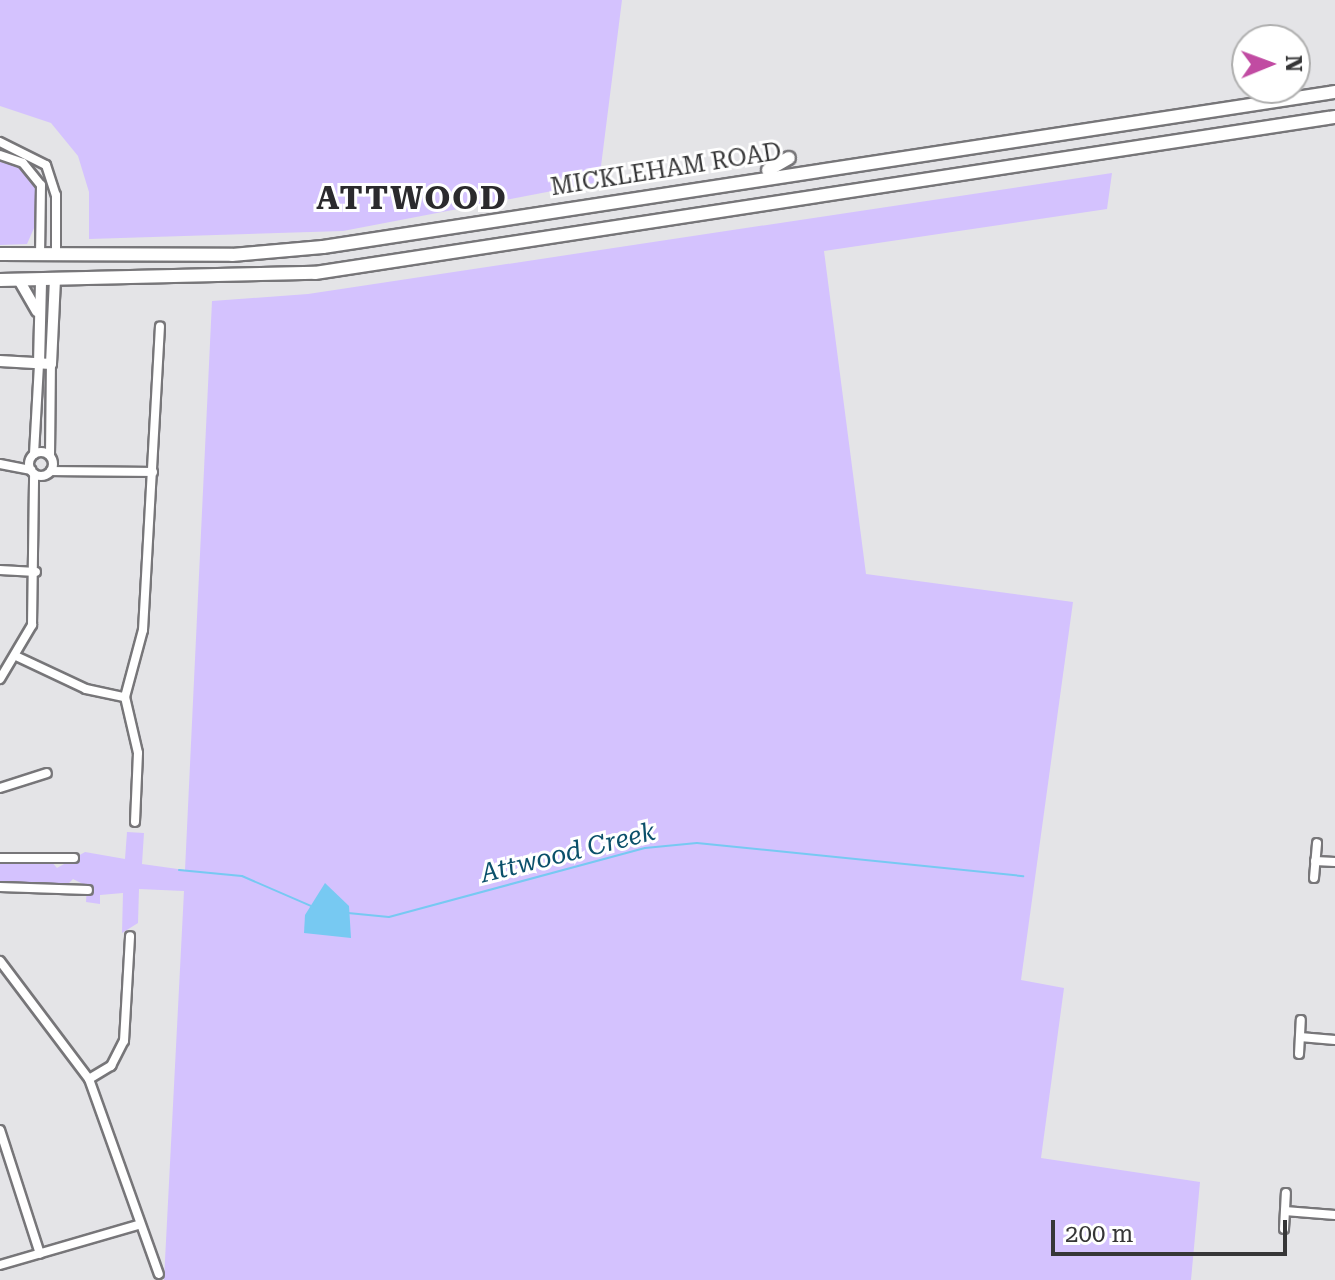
<!DOCTYPE html>
<html>
<head>
<meta charset="utf-8">
<style>
  body { margin:0 }
  #map { position:relative; width:1335px; height:1280px; overflow:hidden; background:#e4e4e7; font-family:"Roboto Serif",serif }
  div>[style] { position:absolute }
  .green>* { inset:0; background:#d4c2fe }
  .water>* { inset:0; background:#77c9f2 }
  .stream>* { height:2px; margin:-1px; padding:0 1px; transform-origin:1px; border-radius:1px; background:#77c9f2 }
  .roads { filter:drop-shadow(2px 0 #777679) drop-shadow(-2px 0 #777679) drop-shadow(0 2px #777679) drop-shadow(0 -2px #777679) }
  .minor>* { height:8px; margin:-4px; padding:0 4px; transform-origin:4px; border-radius:4px; background:#fff }
  .minor>.ring { margin:-4px; padding:0; box-sizing:content-box; background:none; border:8px solid #fff; border-radius:50% }
  .tertiary>* { height:10px; margin:-5px; padding:0 5px; transform-origin:5px; border-radius:5px; background:#fff }
  .primary>* { height:12px; margin:-6px; padding:0 6px; transform-origin:6px; border-radius:6px; background:#fff }
  span { translate:-50% -50%; white-space:nowrap; text-align:center; line-height:1.15; -webkit-text-stroke:6px #fff; paint-order:stroke }
  .street-label { font-size:24px; color:#363637 }
  .water-label { font-size:26px; color:#0b506b; font-style:italic }
  .district-label { font-size:32px; color:#2b2a2d; font-weight:700; letter-spacing:2px }
  .north { position:absolute; left:1231px; top:24px; width:80px; height:80px; box-sizing:border-box; background:#fff; border:2px solid #afafaf; border-radius:50%; rotate:89deg; font-size:22px; font-weight:700; line-height:32px; text-align:center; color:#363637 }
  .north::after { content:''; display:block; margin:auto; width:28px; height:36px; background:#c14ba2; clip-path:polygon(50% 0,100% 100%,50% 72%,0 100%) }
  .scale { position:absolute; left:1051px; top:1220px; width:236px; height:36px; box-sizing:border-box; border:4px solid #363637; border-top:0; padding-left:10px; font-size:24px; line-height:28px; white-space:nowrap; color:#363637; -webkit-text-stroke:6px #fff; paint-order:stroke }
</style>
</head>
<body>
<div id="map">
  <div class="green">
    <div style="clip-path:polygon(0 0,622px 0,599px 182px,343px 231px,89px 239px,89px 192px,78px 156px,51px 123px,0 106px)"></div>
    <div style="clip-path:polygon(0 162px,21px 167px,38px 188px,38px 219px,27px 244px,0 245px)"></div>
    <div style="clip-path:polygon(1112px 173px,1107px 209px,824px 251px,866px 574px,1073px 602px,1021px 980px,1064px 988px,1041px 1158px,1200px 1182px,1191px 1280px,164px 1280px,184px 891px,139px 889px,138px 923px,122px 933px,123px 893px,100px 895px,100px 904px,86px 902px,87px 886px,73px 879px,66px 886px,0 885px,0 861px,50px 860px,57px 868px,85px 852px,125px 859px,127px 832px,144px 833px,142px 864px,185px 870px,212px 301px,308px 294px)"></div>
  </div>
  <div class="water">
    <div style="clip-path:polygon(325px 883px,349px 906px,351px 938px,304px 933px,305px 915px)"></div>
  </div>
  <div class="stream">
    <div style="left:179px;top:870px;width:63px;rotate:5.4deg"></div>
    <div style="left:242px;top:876px;width:75px;rotate:23.5deg"></div>
    <div style="left:348px;top:913px;width:41px;rotate:5.6deg"></div>
    <div style="left:389px;top:917px;width:265px;rotate:-15.1deg"></div>
    <div style="left:645px;top:848px;width:52px;rotate:-5.5deg"></div>
    <div style="left:697px;top:843px;width:328px;rotate:5.8deg"></div>
  </div>
  <div class="roads">
    <div class="minor">
      <div style="left:0;top:142px;width:51px;rotate:26.6deg"></div>
      <div style="left:46px;top:165px;width:32px;rotate:72deg"></div>
      <div style="left:56px;top:195px;width:60px;rotate:90deg"></div>
      <div style="left:0;top:155px;width:24px;rotate:19deg"></div>
      <div style="left:23px;top:163px;width:28px;rotate:51deg"></div>
      <div style="left:41px;top:185px;width:70px;rotate:90.8deg"></div>
      <div class="ring" style="left:29px;top:452px;width:16px;height:16px"></div>
      <div style="left:34px;top:454px;width:90px;rotate:-86.8deg"></div>
      <div style="left:50px;top:455px;width:91px;rotate:-89.4deg"></div>
      <div style="left:0;top:464px;width:32px;rotate:11deg"></div>
      <div style="left:51px;top:471px;width:102px;rotate:0.6deg"></div>
      <div style="left:0;top:570px;width:36px;rotate:3deg"></div>
      <div style="left:18px;top:657px;width:75px;rotate:25.2deg"></div>
      <div style="left:86px;top:689px;width:40px;rotate:12deg"></div>
      <div style="left:0;top:679px;width:63px;rotate:-59.3deg"></div>
      <div style="left:32px;top:625px;width:151px;rotate:-89.2deg"></div>
      <div style="left:125px;top:697px;width:69px;rotate:-75deg"></div>
      <div style="left:143px;top:630px;width:304px;rotate:-86.8deg"></div>
      <div style="left:125px;top:697px;width:57px;rotate:76.9deg"></div>
      <div style="left:138px;top:753px;width:69px;rotate:92.5deg"></div>
      <div style="left:0;top:788px;width:49px;rotate:-17.7deg"></div>
      <div style="left:0;top:858px;width:74px"></div>
      <div style="left:1315px;top:861px;width:20px;rotate:3deg"></div>
      <div style="left:1314px;top:878px;width:35px;rotate:-85deg"></div>
      <div style="left:0;top:887px;width:88px;rotate:2deg"></div>
      <div style="left:0;top:961px;width:148px;rotate:53deg"></div>
      <div style="left:89px;top:1079px;width:207px;rotate:70.3deg"></div>
      <div style="left:1300px;top:1037px;width:35px;rotate:5deg"></div>
      <div style="left:1299px;top:1054px;width:34px;rotate:-87deg"></div>
      <div style="left:89px;top:1079px;width:26px;rotate:-31deg"></div>
      <div style="left:111px;top:1066px;width:28px;rotate:-63deg"></div>
      <div style="left:124px;top:1041px;width:105px;rotate:-86.7deg"></div>
      <div style="left:0;top:1130px;width:130px;rotate:72.1deg"></div>
      <div style="left:1285px;top:1211px;width:50px;rotate:4.6deg"></div>
      <div style="left:1284px;top:1229px;width:36px;rotate:-87deg"></div>
      <div style="left:0;top:1265px;width:144px;rotate:-16.2deg"></div>
    </div>
    <div class="tertiary">
      <div style="left:19px;top:280px;width:36px;rotate:60deg"></div>
      <div style="left:0;top:361px;width:51px;rotate:3.4deg"></div>
      <div style="left:51px;top:364px;width:84px;rotate:-87.3deg"></div>
      <div style="left:39px;top:364px;width:84px;rotate:-88.6deg"></div>
    </div>
    <div class="primary">
      <div style="left:768px;top:170px;width:24px;rotate:-30deg"></div>
      <div style="left:0;top:254px;width:232px;rotate:0.2deg"></div>
      <div style="left:232px;top:255px;width:91px;rotate:-5deg"></div>
      <div style="left:323px;top:247px;width:1024px;rotate:-8.71deg"></div>
      <div style="left:0;top:280px;width:315px;rotate:-1.3deg"></div>
      <div style="left:315px;top:273px;width:1032px;rotate:-8.7deg"></div>
    </div>
  </div>
  <div class="street-label">
    <span style="left:666px;top:170px;rotate:-9deg">MICKLEHAM ROAD</span>
  </div>
  <div class="water-label">
    <span style="left:568px;top:853px;rotate:-14deg">Attwood Creek</span>
  </div>
  <div class="district-label">
    <span style="left:412px;top:198px">ATTWOOD</span>
  </div>
  <div class="north">N</div>
  <div class="scale">200 m</div>
</div>
</body>
</html>
